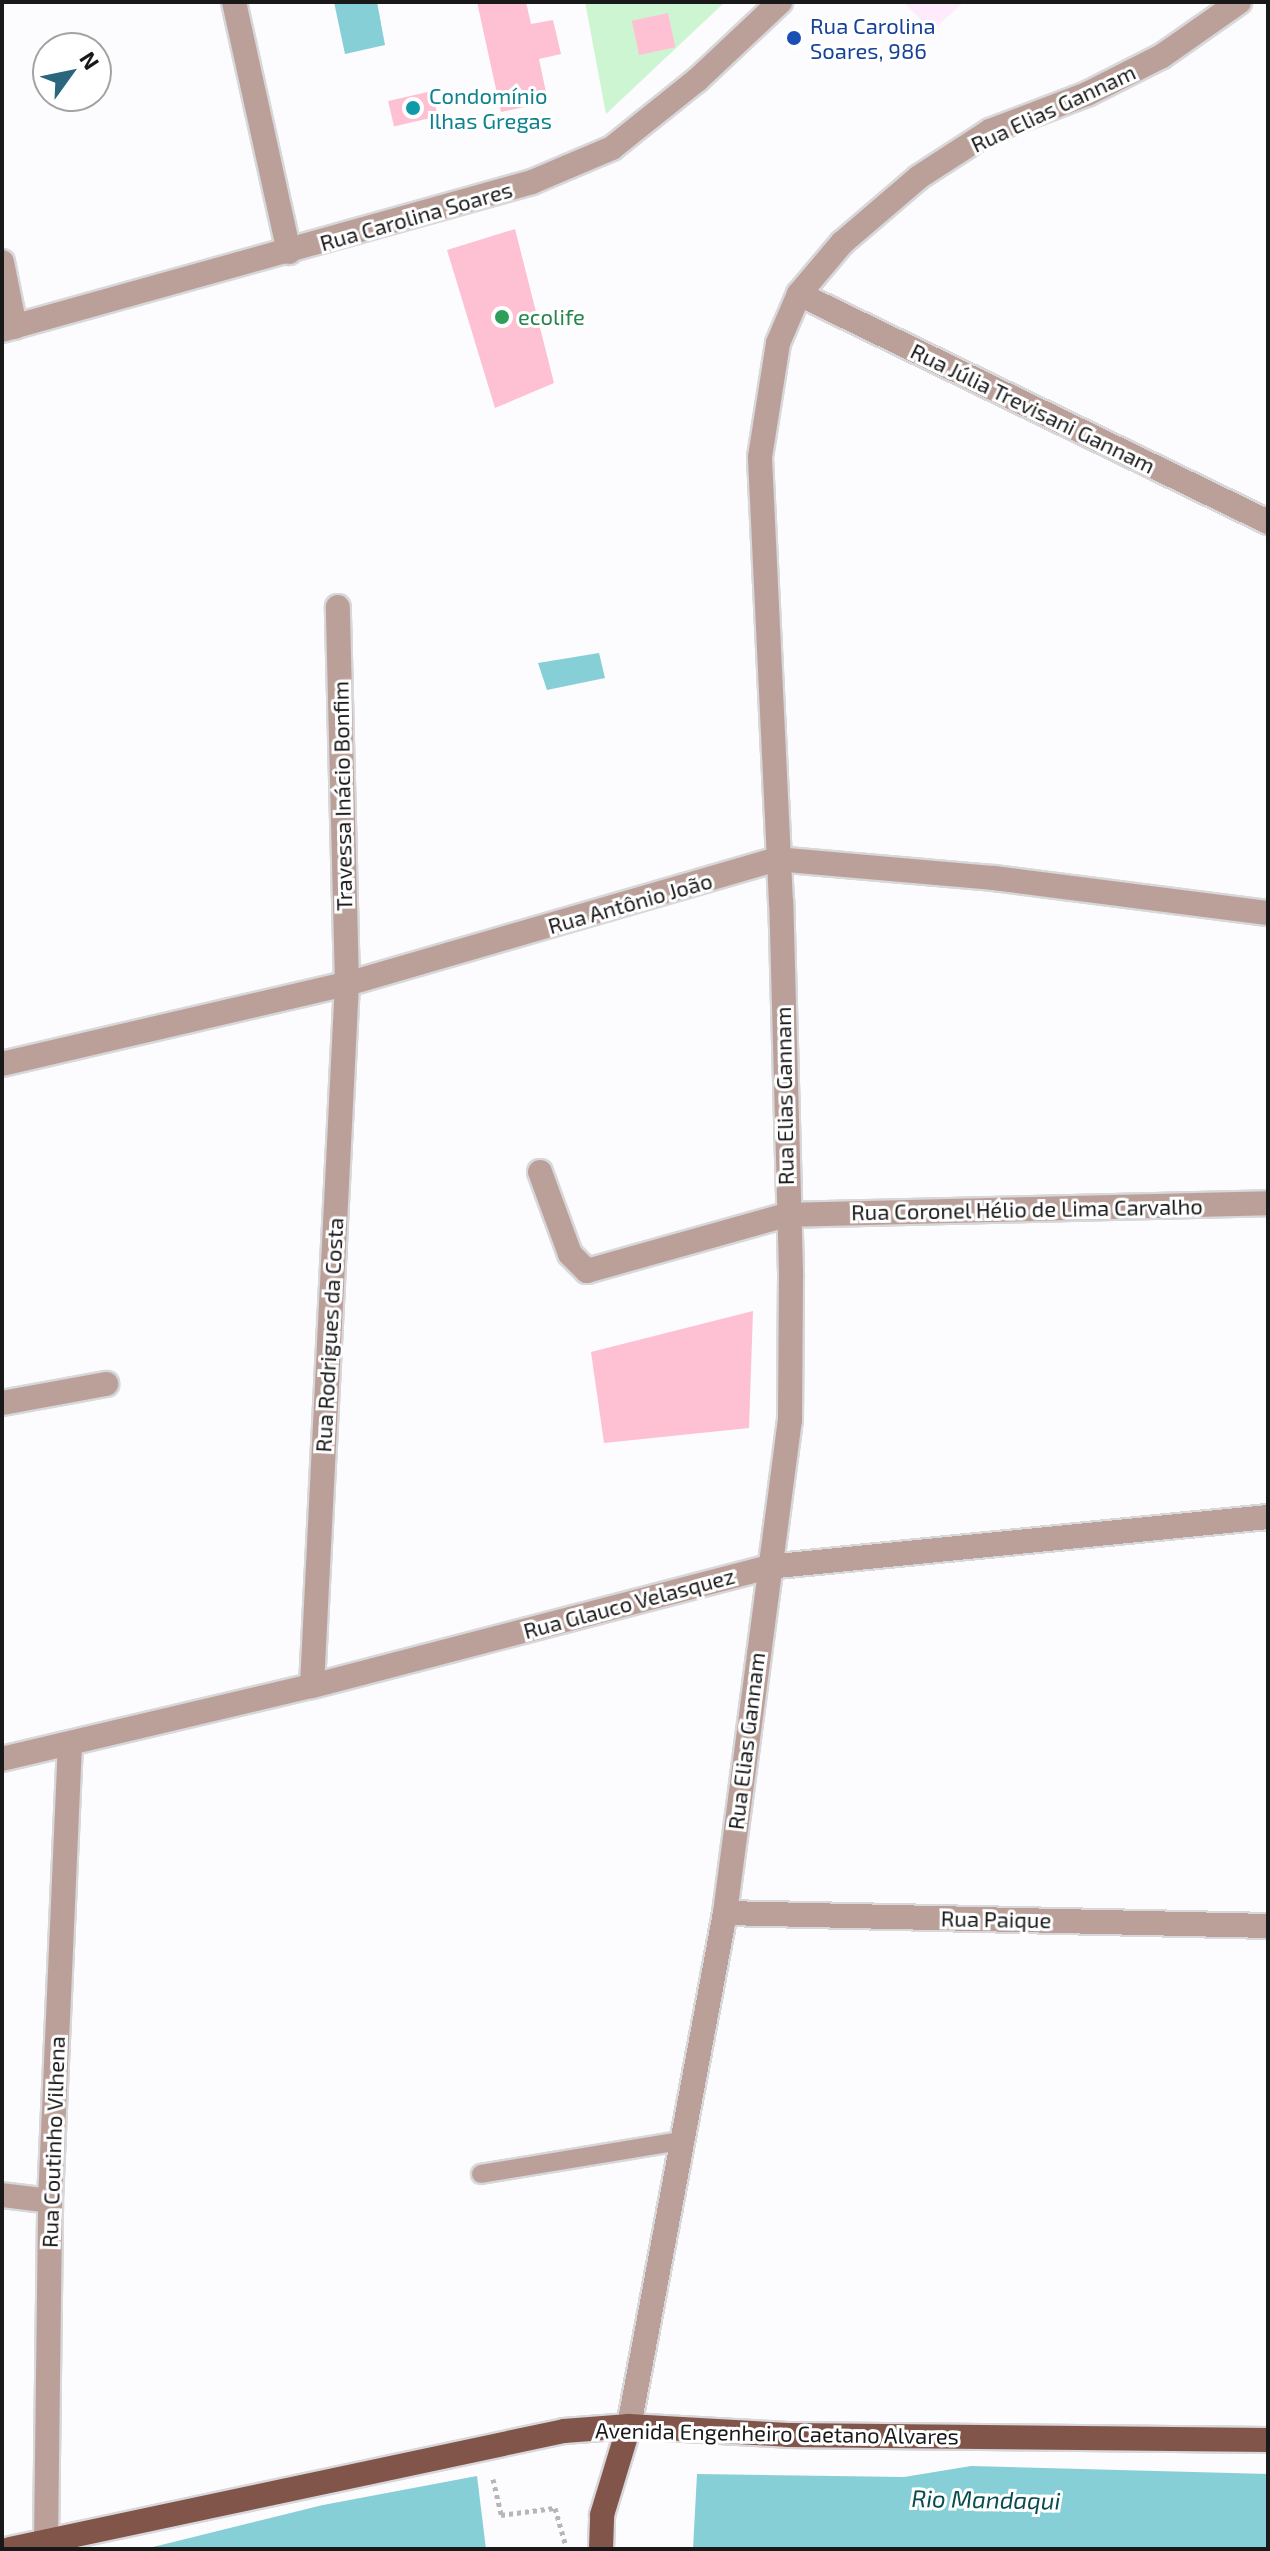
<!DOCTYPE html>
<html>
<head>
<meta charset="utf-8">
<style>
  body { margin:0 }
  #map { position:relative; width:1270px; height:2551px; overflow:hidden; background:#fcfbfe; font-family:"Exo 2",sans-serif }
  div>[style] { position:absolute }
  .commercial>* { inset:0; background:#ffebfb }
  .green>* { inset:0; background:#cef5d2 }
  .water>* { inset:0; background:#86cfd7 }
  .building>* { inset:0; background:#fec1d3; transform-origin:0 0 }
  .path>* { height:5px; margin-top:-2.5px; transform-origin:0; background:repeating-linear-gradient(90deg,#b6b5b8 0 4px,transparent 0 8px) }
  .roads { filter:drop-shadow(2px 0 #d8d7da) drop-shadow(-2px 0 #d8d7da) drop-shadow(0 2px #d8d7da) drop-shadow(0 -2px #d8d7da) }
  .lane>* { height:18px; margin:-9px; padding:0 9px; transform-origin:9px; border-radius:9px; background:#bba099 }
  .street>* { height:24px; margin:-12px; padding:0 12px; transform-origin:12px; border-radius:12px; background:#bba099 }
  .primary>* { height:24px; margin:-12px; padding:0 12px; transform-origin:12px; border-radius:12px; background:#82554a }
  .dots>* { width:22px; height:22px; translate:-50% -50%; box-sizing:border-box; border:4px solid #fff; border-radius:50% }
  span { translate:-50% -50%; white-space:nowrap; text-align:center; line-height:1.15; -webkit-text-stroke:6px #fff; paint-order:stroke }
  .transit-label { font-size:22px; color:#164399 }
  .left { translate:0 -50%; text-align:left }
  .culture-label { font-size:22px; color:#0d838f }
  .street-label { font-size:22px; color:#19191a }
  .leisure-label { font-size:22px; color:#27864d }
  .water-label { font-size:24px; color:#084d52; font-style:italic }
  .frame { position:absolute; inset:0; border:4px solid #19191a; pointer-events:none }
  .north { position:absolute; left:32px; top:32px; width:80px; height:80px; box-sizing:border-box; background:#fff; border:2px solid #a3a3a3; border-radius:50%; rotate:57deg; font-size:22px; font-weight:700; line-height:32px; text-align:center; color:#19191a }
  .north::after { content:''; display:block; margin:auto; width:28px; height:36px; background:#2a667e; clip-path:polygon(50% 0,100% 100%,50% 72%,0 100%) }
</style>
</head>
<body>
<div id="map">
  <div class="commercial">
    <div style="clip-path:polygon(903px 2px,964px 2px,932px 31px)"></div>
  </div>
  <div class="green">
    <div style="clip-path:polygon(585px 2px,725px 2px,606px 114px)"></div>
  </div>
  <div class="water">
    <div style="clip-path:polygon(334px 2px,377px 2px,385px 45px,345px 54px)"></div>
    <div style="clip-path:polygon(599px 653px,605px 678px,547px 690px,538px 663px)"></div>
    <div style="clip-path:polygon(971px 2466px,1268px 2474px,1268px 2549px,693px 2549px,697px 2474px,904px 2477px)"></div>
    <div style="clip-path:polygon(477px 2476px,486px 2549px,145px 2549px,323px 2505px)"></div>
  </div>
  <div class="building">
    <div style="clip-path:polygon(477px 2px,526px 2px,531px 24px,553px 20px,561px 54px,539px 59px,548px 102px,501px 112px)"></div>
    <div style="left:668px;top:13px;width:35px;height:37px;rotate:78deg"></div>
    <div style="left:432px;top:91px;width:26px;height:45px;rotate:77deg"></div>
    <div style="clip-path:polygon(515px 229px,554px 383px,495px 408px,447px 250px)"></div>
    <div style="clip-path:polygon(753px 1311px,749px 1428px,604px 1443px,591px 1352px)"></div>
  </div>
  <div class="path">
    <div style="left:493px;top:2479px;width:37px;rotate:77deg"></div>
    <div style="left:501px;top:2515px;width:54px;rotate:-7.4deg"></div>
    <div style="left:555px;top:2508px;width:37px;rotate:74deg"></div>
  </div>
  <div class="roads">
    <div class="lane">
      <div style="left:481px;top:2174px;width:203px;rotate:-9.4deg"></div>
    </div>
    <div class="street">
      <div style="left:234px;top:2px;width:256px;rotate:77.6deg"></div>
      <div style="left:2px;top:262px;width:66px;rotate:78.7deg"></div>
      <div style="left:799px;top:294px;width:521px;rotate:25.93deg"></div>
      <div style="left:2px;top:330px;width:550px;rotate:-15.6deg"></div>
      <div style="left:532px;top:182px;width:87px;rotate:-23deg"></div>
      <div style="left:612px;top:148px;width:109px;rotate:-38.7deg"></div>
      <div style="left:697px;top:80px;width:114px;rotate:-43.2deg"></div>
      <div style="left:2px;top:1064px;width:354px;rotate:-13.1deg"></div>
      <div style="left:347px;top:984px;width:447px;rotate:-16.2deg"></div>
      <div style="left:776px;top:859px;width:219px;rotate:5deg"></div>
      <div style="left:994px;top:878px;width:276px;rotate:7.3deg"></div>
      <div style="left:540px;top:1172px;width:87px;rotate:69.9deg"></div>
      <div style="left:570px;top:1254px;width:24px;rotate:45deg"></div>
      <div style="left:587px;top:1271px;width:207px;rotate:-15.7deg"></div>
      <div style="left:786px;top:1215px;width:482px;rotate:-1.4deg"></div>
      <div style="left:2px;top:1403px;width:106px;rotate:-10.4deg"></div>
      <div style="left:312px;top:1686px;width:703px;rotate:-87.15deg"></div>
      <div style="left:347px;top:984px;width:377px;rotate:-91.4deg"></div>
      <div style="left:2px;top:1759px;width:318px;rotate:-13.3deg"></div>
      <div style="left:312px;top:1686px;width:471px;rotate:-14.6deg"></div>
      <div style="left:768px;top:1567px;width:502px;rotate:-5.71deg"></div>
      <div style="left:725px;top:1913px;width:543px;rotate:1.37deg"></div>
      <div style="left:2px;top:2195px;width:48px;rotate:7.1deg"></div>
      <div style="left:629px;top:2426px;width:522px;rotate:-79.4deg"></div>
      <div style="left:725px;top:1913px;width:497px;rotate:-82.5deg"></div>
      <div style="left:790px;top:1420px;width:147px;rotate:-89.6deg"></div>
      <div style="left:791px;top:1273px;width:370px;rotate:-91.5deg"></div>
      <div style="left:781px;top:903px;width:446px;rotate:-92.7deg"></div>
      <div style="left:760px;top:457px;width:115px;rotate:-81deg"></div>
      <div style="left:778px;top:343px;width:53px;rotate:-66.8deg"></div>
      <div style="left:799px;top:294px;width:67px;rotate:-49.9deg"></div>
      <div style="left:842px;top:243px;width:101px;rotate:-40.6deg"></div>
      <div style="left:919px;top:177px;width:85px;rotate:-32.9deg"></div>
      <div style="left:990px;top:131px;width:104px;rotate:-20.9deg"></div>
      <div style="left:1087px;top:94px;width:84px;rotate:-26.9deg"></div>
      <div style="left:1162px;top:56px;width:94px;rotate:-35deg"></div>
      <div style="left:46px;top:2542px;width:341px;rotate:-89.3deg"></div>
      <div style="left:50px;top:2201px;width:458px;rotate:-87.5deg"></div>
    </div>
    <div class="primary">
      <div style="left:10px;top:2549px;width:566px;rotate:-12.02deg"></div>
      <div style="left:564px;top:2431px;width:65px;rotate:-4.4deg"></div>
      <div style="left:629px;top:2426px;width:159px;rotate:3.2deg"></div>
      <div style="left:788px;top:2435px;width:480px;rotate:0.6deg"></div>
      <div style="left:601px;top:2549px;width:34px;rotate:-88deg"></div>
      <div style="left:602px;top:2515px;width:93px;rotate:-73.1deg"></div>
    </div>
  </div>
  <div class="dots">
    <div style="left:794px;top:38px;background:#1a4fb4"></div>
    <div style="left:413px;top:108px;background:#0f9aa8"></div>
    <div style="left:502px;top:317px;background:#2e9e5b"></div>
  </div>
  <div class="transit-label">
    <span class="left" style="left:810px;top:38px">Rua Carolina<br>Soares, 986</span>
  </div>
  <div class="culture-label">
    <span class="left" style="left:429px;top:108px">Condomínio<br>Ilhas Gregas</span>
  </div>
  <div class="street-label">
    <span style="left:1053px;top:108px;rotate:-25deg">Rua Elias Gannam</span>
    <span style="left:416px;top:216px;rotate:-16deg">Rua Carolina Soares</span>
    <span style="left:1033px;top:408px;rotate:26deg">Rua Júlia Trevisani Gannam</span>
    <span style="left:342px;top:796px;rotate:-91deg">Travessa Inácio Bonfim</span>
    <span style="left:630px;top:903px;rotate:-16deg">Rua Antônio João</span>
    <span style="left:784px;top:1096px;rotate:-91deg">Rua Elias Gannam</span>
    <span style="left:1027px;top:1209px;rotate:-1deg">Rua Coronel Hélio de Lima Carvalho</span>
    <span style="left:329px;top:1335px;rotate:-87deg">Rua Rodrigues da Costa</span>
    <span style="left:629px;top:1603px;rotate:-15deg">Rua Glauco Velasquez</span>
    <span style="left:746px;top:1741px;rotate:-83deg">Rua Elias Gannam</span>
    <span style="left:996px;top:1919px;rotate:1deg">Rua Paique</span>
    <span style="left:53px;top:2142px;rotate:-88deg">Rua Coutinho Vilhena</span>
    <span style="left:777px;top:2433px;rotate:1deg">Avenida Engenheiro Caetano Alvares</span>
  </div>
  <div class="leisure-label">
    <span class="left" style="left:518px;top:317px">ecolife</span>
  </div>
  <div class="water-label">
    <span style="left:986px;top:2499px;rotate:1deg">Rio Mandaqui</span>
  </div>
  <div class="frame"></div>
  <div class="north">N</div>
</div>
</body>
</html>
